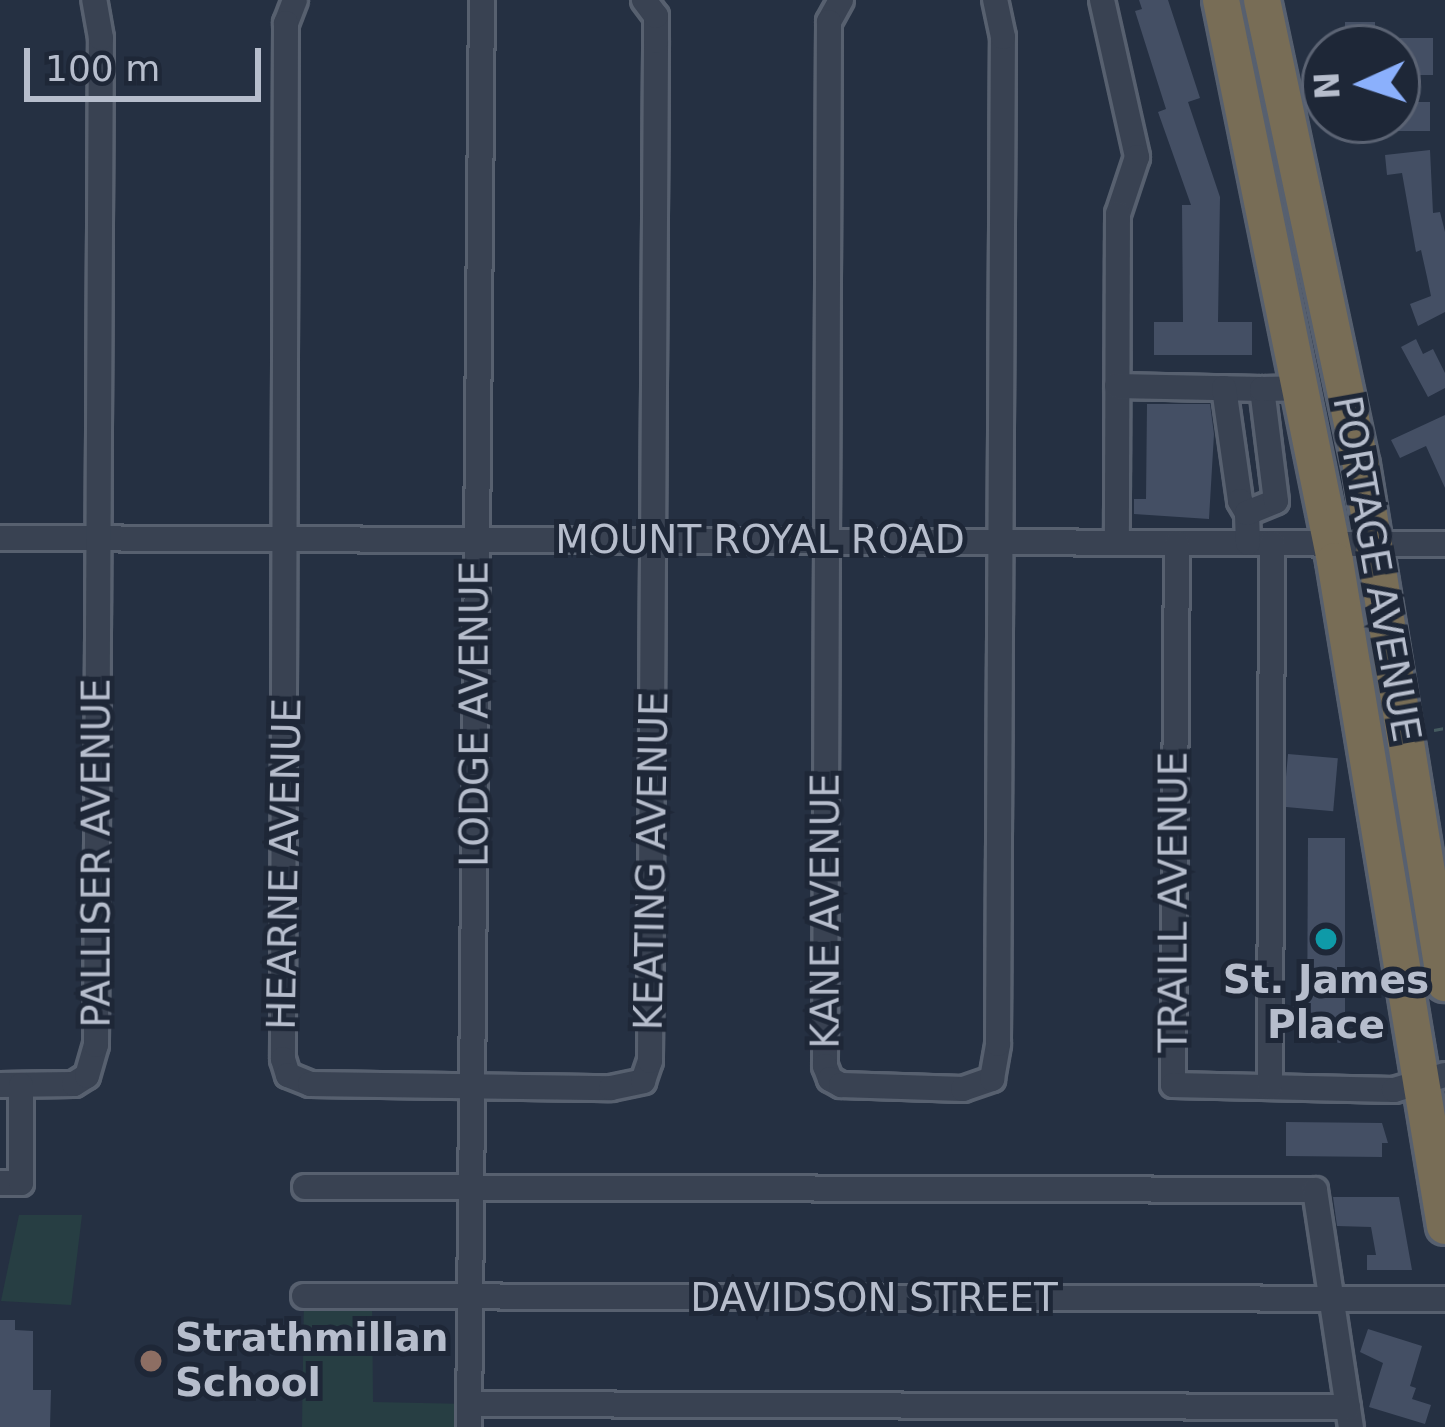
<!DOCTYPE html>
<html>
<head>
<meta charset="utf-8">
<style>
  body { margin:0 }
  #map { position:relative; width:1445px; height:1427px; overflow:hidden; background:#253042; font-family:"DejaVu Sans",sans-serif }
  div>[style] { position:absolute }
  .green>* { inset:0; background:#273e43 }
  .building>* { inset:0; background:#444f64; transform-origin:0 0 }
  .path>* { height:3px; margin-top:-1.5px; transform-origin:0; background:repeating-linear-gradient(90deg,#455b60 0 9px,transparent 0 18px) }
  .roads { filter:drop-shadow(3px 0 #57606f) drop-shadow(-3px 0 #57606f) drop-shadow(0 3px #57606f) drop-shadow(0 -3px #57606f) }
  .minor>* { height:24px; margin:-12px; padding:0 12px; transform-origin:12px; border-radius:12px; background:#394252 }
  .highway>* { height:36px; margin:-18px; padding:0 18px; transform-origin:18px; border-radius:18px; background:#786d56 }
  .dots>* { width:33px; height:33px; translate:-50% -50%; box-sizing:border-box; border:6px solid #1e2737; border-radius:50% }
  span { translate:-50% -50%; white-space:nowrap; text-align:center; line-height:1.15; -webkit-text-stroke:10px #1e2737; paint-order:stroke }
  .street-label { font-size:39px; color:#b6bdcc }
  .poi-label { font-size:39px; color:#b6bdcc; font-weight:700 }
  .left { translate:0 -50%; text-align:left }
  .north { position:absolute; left:1301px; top:24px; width:120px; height:120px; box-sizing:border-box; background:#1e2737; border:3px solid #5b6373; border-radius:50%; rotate:267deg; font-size:33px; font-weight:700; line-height:48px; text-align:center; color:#b6bdcc }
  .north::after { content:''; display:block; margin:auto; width:42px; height:54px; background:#8bb0fc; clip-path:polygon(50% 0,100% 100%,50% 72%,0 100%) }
  .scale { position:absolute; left:24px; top:48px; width:237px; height:54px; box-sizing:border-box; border:6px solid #b6bdcc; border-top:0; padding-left:15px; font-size:36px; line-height:42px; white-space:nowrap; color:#b6bdcc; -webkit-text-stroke:9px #1e2737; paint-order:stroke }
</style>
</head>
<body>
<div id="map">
  <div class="green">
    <div style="clip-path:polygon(19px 1215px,82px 1215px,71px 1305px,1px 1301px)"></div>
    <div style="clip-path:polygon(304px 1296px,372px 1296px,373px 1402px,469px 1404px,469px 1427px,302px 1427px)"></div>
  </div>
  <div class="building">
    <div style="clip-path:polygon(1139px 0,1168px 0,1200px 98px,1188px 102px,1220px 197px,1218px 322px,1252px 322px,1252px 355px,1154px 355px,1154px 322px,1183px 322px,1182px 205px,1191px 205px,1158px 112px,1166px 109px,1135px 11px,1142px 9px)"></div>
    <div style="left:1345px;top:22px;width:30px;height:22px"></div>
    <div style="left:1400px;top:38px;width:33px;height:37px"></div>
    <div style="left:1430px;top:102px;width:29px;height:33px;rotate:90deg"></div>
    <div style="clip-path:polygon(1430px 150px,1433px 213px,1440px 212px,1445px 232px,1445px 312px,1418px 326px,1410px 304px,1431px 296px,1427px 277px,1421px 250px,1416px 252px,1402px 173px,1387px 175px,1385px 155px)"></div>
    <div style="clip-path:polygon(1416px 339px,1423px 354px,1433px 349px,1445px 373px,1445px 388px,1428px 397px,1401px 347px)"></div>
    <div style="clip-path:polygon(1147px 404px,1210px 404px,1214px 434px,1209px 519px,1134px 514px,1134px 499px,1146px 499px)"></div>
    <div style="clip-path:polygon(1445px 415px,1445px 488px,1426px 446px,1400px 458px,1391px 440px)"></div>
    <div style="left:1288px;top:754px;width:50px;height:53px;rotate:5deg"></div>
    <div style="clip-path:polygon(1308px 838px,1345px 838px,1345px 1039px,1340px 1043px,1307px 1039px)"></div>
    <div style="clip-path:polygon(1286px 1122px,1382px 1123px,1388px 1143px,1382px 1143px,1382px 1157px,1286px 1156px)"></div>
    <div style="clip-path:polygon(1333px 1197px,1399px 1197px,1412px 1270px,1367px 1270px,1367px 1255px,1376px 1255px,1371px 1227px,1337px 1226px)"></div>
    <div style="clip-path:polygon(0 1320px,15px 1320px,15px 1330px,33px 1331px,33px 1390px,51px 1390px,50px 1427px,0 1427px)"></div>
    <div style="clip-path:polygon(1368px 1329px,1422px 1346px,1410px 1386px,1416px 1388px,1412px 1399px,1431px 1405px,1425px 1424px,1369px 1407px,1383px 1363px,1360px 1352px)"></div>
  </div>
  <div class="path">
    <div style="left:1434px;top:730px;width:11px;rotate:-10deg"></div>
  </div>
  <div class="roads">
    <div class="minor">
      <div style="left:295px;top:0;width:25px;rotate:111deg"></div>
      <div style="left:286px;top:23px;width:1036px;rotate:90.17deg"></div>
      <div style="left:283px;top:1059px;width:17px;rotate:73deg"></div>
      <div style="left:288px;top:1075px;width:24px;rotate:22deg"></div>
      <div style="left:310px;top:1084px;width:301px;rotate:0.8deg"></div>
      <div style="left:611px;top:1088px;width:33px;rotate:-12deg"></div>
      <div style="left:643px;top:1081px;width:21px;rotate:-71deg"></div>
      <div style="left:650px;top:1061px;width:1020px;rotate:-89.66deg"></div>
      <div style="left:656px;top:41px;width:25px;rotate:-90deg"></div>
      <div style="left:656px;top:16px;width:20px;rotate:-127deg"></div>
      <div style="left:841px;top:0;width:25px;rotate:119deg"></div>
      <div style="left:829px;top:22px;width:1044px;rotate:90.22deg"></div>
      <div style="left:825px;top:1066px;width:14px;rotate:69deg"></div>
      <div style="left:830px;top:1079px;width:13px;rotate:29deg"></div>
      <div style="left:841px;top:1085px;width:122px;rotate:1.9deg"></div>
      <div style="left:963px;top:1089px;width:31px;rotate:-19deg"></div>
      <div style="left:992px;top:1079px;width:36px;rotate:-80deg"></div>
      <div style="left:998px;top:1044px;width:1007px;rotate:-89.72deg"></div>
      <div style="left:1003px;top:37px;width:38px;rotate:-102deg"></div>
      <div style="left:1102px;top:0;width:161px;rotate:77.4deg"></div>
      <div style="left:1137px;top:157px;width:60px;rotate:108.4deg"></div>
      <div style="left:1118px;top:214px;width:329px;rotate:90.2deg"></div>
      <div style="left:1117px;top:386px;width:145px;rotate:1.2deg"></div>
      <div style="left:1224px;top:388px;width:114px;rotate:81.9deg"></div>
      <div style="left:1240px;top:501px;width:14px;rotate:60deg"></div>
      <div style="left:0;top:538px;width:1445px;rotate:0.24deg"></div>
      <div style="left:1177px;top:543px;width:542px;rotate:90.42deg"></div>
      <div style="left:1173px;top:1085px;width:221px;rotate:1.3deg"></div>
      <div style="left:1394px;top:1090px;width:53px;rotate:-16.4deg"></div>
      <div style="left:1248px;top:543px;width:30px;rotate:-92deg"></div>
      <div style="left:1247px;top:513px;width:31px;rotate:-22deg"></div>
      <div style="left:1276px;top:501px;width:113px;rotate:-97.1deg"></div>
      <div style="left:1262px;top:389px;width:39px;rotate:-1deg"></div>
      <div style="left:0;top:1085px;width:74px;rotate:-0.8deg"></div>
      <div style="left:74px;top:1084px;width:15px;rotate:-32deg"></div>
      <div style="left:87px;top:1076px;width:32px;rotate:-74deg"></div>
      <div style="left:96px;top:1045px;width:1007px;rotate:-89.72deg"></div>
      <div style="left:101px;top:38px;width:39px;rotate:-100deg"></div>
      <div style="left:1270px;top:1087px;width:544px;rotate:-89.79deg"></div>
      <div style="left:0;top:1183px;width:21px"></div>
      <div style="left:21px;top:1183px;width:98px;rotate:-90deg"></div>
      <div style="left:305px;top:1187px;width:1010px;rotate:0.17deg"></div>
      <div style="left:1315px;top:1190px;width:240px;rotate:81.4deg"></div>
      <div style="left:304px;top:1296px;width:1141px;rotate:0.15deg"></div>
      <div style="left:469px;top:1404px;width:879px;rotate:0.2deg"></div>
      <div style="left:469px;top:1427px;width:1427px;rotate:-89.48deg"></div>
    </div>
    <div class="highway">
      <div style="left:1221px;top:0;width:572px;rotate:78.51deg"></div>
      <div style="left:1335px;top:561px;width:674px;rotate:80.61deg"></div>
      <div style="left:1262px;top:0;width:475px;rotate:78deg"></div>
      <div style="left:1361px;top:465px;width:525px;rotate:80.79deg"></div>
    </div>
  </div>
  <div class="dots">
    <div style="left:1326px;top:939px;background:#0f9aa8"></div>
    <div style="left:151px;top:1361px;background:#8d6e63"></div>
  </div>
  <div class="street-label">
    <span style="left:760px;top:540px">MOUNT ROYAL ROAD</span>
    <span style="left:1376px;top:569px;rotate:80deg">PORTAGE AVENUE</span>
    <span style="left:475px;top:714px;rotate:-90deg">LODGE AVENUE</span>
    <span style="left:97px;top:853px;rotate:-90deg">PALLISER AVENUE</span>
    <span style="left:652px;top:861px;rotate:-89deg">KEATING AVENUE</span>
    <span style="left:285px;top:864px;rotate:-89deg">HEARNE AVENUE</span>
    <span style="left:1174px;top:902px;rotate:-90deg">TRAILL AVENUE</span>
    <span style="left:826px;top:911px;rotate:-90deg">KANE AVENUE</span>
    <span style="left:874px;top:1298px">DAVIDSON STREET</span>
  </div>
  <div class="poi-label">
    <span style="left:1326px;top:1003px">St. James<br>Place</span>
    <span class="left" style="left:175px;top:1361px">Strathmillan<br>School</span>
  </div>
  <div class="north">N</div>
  <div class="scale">100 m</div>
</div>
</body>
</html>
